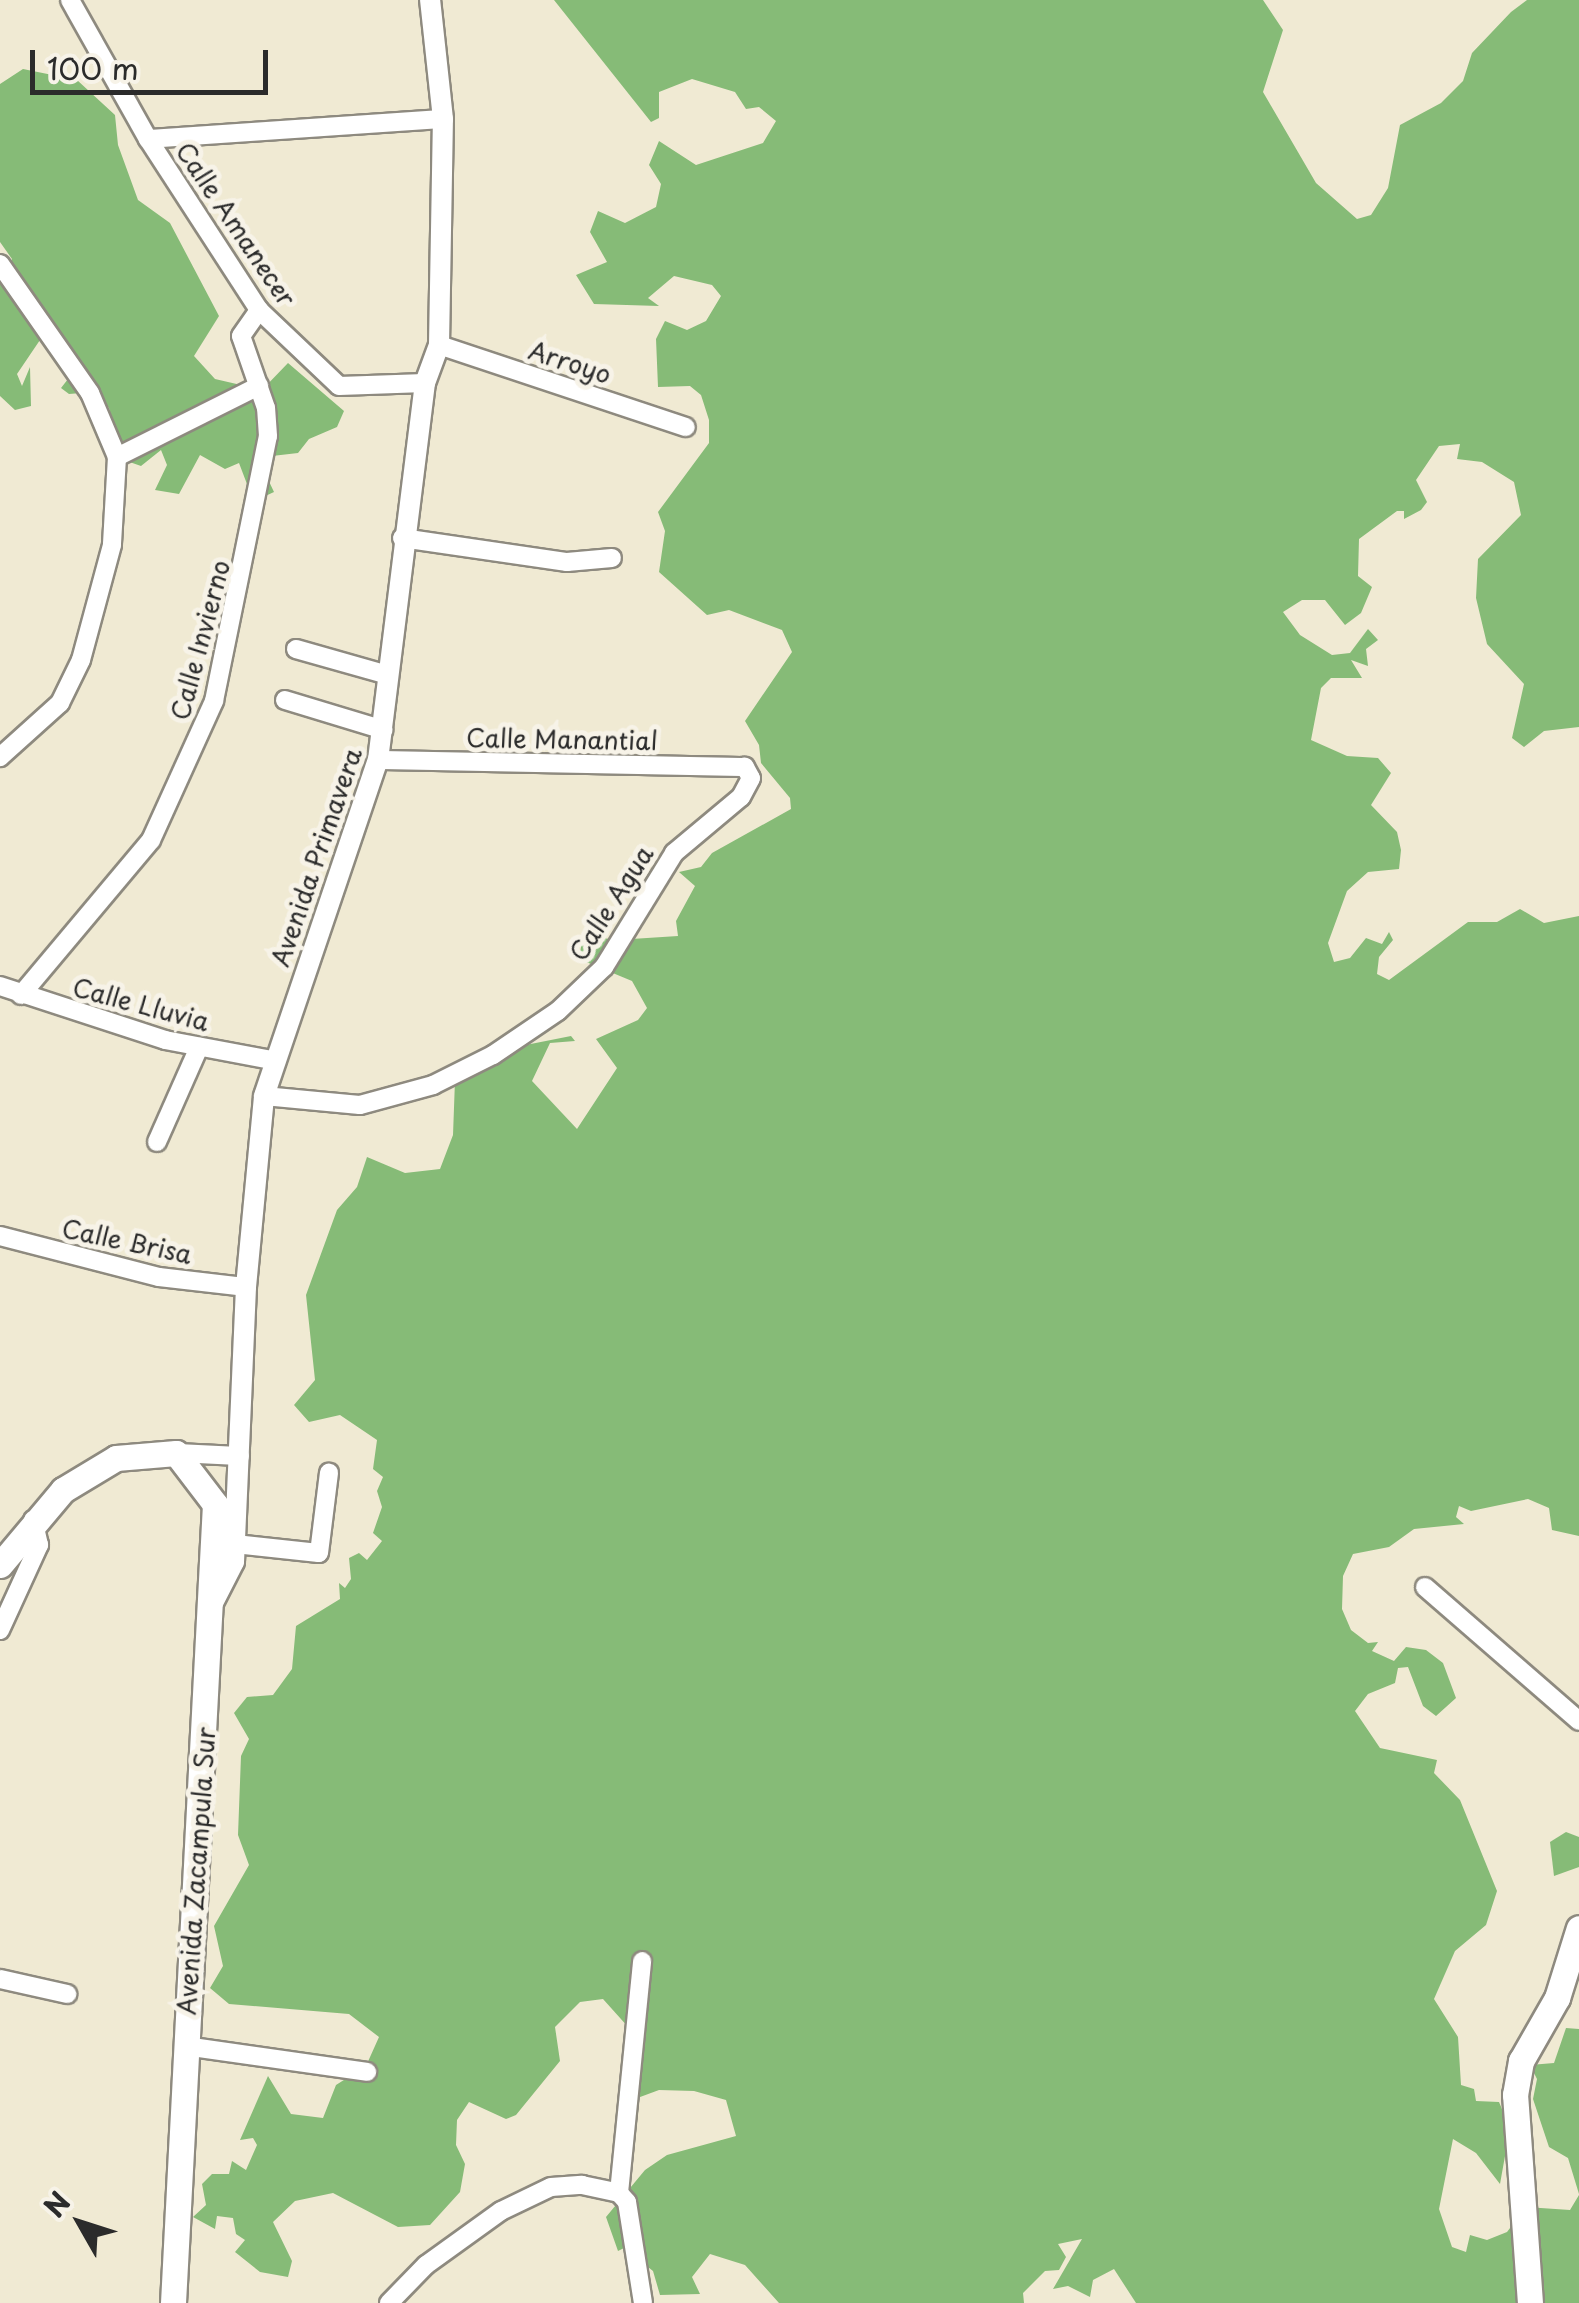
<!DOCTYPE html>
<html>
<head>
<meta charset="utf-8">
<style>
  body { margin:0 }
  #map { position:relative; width:1579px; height:2303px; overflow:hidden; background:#f0ead3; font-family:"Playpen Sans",sans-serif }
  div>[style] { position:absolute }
  .forest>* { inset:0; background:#86bb77 }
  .roads { filter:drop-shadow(2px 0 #8e8a7f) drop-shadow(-2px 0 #8e8a7f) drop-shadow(0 2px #8e8a7f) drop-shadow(0 -2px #8e8a7f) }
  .minor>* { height:18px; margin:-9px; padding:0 9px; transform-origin:9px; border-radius:9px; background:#fff }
  .tertiary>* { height:20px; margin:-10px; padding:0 10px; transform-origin:10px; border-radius:10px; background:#fff }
  .secondary>* { height:25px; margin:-12.5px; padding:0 12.5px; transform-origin:12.5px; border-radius:12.5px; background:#fff }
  span { translate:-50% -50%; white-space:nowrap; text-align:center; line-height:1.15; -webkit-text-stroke:10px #f7f3e8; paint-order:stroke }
  .street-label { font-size:25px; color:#2b2b2b }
  .north { position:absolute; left:30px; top:2173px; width:100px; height:100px; -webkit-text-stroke:8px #f7f3e8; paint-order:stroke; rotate:309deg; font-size:28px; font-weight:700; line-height:40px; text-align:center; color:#2b2b2b }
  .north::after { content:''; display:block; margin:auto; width:35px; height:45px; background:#2b2b2b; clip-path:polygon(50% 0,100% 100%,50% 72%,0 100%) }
  .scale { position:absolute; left:30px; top:50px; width:238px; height:45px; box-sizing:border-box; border:5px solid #2b2b2b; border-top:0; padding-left:12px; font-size:30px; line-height:35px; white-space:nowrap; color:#2b2b2b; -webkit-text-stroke:8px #f7f3e8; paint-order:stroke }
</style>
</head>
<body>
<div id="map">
  <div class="forest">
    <div style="clip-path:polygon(554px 0,1263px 0,1283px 30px,1263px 92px,1316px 183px,1357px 219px,1371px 215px,1388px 188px,1400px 125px,1441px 103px,1463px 81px,1472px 53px,1511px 12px,1527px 0,1579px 0,1579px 727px,1544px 731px,1524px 747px,1512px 738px,1524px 684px,1487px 644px,1476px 598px,1478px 559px,1521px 515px,1514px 482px,1482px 462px,1457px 459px,1460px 444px,1439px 446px,1416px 480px,1427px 502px,1421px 510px,1404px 519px,1404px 511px,1397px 511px,1359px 539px,1358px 576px,1372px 587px,1361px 613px,1345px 625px,1325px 600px,1302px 600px,1283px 612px,1300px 635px,1332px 655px,1350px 653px,1368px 629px,1378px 640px,1366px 649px,1368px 666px,1351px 660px,1362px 678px,1331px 678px,1321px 688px,1311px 740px,1347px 756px,1378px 758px,1391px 773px,1371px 805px,1397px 832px,1401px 850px,1399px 869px,1368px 872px,1347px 891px,1328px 943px,1334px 962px,1350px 958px,1366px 938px,1382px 944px,1389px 932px,1393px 940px,1379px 957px,1377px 974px,1389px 980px,1468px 922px,1497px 922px,1520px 909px,1544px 923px,1579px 916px,1579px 1536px,1552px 1530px,1549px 1508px,1528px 1499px,1471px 1511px,1459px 1506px,1456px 1517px,1464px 1524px,1414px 1529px,1389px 1547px,1353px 1554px,1343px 1576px,1342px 1609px,1351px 1630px,1368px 1643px,1378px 1642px,1372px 1651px,1394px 1661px,1406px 1647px,1426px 1650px,1443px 1663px,1456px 1698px,1436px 1716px,1423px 1706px,1408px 1667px,1398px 1668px,1395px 1683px,1368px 1694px,1355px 1711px,1380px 1748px,1437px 1760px,1434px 1773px,1460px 1800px,1497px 1891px,1486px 1925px,1455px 1951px,1434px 1999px,1458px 2037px,1461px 2085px,1474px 2089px,1476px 2101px,1499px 2102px,1510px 2128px,1500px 2184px,1476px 2153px,1453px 2139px,1439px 2209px,1452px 2247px,1466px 2252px,1470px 2235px,1487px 2240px,1507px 2232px,1526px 2207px,1570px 2210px,1579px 2195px,1579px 2303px,1136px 2303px,1114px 2269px,1093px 2280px,1090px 2297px,1068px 2286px,1053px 2289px,1082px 2239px,1058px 2244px,1066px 2257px,1059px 2270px,1045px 2271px,1023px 2293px,1024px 2303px,779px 2303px,745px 2265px,710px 2254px,692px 2277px,700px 2294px,660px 2295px,653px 2271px,624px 2248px,618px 2251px,606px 2217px,645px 2170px,667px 2155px,736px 2136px,726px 2100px,694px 2091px,659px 2090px,632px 2100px,623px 2092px,642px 2060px,638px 2038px,603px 1999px,580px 2002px,555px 2027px,560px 2061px,516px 2115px,506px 2119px,469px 2102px,457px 2120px,456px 2145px,465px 2164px,460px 2192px,430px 2225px,398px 2227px,333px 2193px,295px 2201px,273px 2222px,292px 2261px,288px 2277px,260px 2272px,235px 2252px,245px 2240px,236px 2234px,233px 2218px,217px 2216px,215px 2229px,193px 2217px,206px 2205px,202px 2184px,212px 2174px,229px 2174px,232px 2161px,246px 2170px,257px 2145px,253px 2138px,240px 2140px,268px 2076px,291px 2114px,323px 2118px,336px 2085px,366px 2066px,379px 2037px,349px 2014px,229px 2004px,210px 1988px,223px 1966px,214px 1926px,249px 1865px,238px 1835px,241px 1756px,249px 1739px,234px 1713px,247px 1697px,273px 1695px,292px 1669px,296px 1626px,340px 1599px,339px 1583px,345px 1588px,351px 1579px,349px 1558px,359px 1553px,367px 1560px,382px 1541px,373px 1533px,382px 1507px,377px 1491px,383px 1477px,373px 1469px,377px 1440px,340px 1415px,309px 1422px,294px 1405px,315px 1380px,306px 1295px,337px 1210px,357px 1187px,367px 1157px,405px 1173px,440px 1169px,453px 1135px,455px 1080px,496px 1051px,571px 1036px,575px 1041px,550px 1043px,532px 1081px,577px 1129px,617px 1068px,596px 1039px,638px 1020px,647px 1008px,632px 981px,579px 959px,583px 935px,616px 940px,678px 936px,676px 921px,695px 886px,679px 872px,701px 867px,712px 853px,791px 809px,790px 798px,761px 763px,759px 745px,745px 721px,792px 652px,782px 630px,729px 610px,707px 615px,659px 572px,665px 531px,658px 512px,709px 443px,709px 420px,701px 395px,690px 386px,658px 387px,656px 339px,665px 321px,687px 330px,706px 321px,721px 296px,712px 285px,674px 276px,648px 298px,659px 306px,594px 304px,576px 275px,607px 262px,590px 232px,598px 211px,625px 223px,656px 207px,661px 184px,649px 165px,659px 141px,696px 165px,763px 143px,776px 121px,759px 107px,746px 109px,735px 92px,692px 79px,659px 92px,659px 118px,651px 122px)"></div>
    <div style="clip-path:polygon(23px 69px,77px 80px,115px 115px,118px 145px,138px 200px,170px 223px,219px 316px,194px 356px,215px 379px,262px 390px,288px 363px,344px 411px,337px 427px,309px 439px,298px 453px,272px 456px,265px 473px,274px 492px,261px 498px,250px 492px,239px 463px,225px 469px,200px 455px,179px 494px,155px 490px,167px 465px,161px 450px,141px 466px,121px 459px,109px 408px,94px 392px,69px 394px,61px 388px,79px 365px,52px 335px,40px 340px,17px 374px,22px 386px,30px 367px,31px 406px,15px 410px,0 396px,0 285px,12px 259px,0 242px,0 84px)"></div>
    <div style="clip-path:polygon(1566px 1832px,1579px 1837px,1579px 1867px,1554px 1876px,1550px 1842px)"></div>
    <div style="clip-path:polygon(1566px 2028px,1579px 2029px,1579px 2194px,1568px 2158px,1549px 2147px,1533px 2099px,1537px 2079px,1530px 2065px,1554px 2063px)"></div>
  </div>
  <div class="roads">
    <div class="minor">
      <div style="left:70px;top:0;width:159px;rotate:60.7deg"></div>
      <div style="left:148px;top:139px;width:204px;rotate:57deg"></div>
      <div style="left:259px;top:310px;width:110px;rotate:43.5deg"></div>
      <div style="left:339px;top:386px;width:86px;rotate:-2deg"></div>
      <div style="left:148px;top:139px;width:296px;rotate:-3.9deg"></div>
      <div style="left:0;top:264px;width:157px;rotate:55.1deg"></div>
      <div style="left:90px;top:393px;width:69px;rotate:67.1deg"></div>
      <div style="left:117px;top:457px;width:88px;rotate:93.3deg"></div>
      <div style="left:112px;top:545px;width:119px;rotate:105.1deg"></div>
      <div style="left:81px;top:660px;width:48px;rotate:116deg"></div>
      <div style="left:60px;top:703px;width:81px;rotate:138deg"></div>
      <div style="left:439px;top:345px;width:260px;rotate:18.4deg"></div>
      <div style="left:117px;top:457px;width:159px;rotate:-26.6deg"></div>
      <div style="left:402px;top:538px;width:167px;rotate:8.3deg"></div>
      <div style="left:567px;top:562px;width:45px;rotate:-5.1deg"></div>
      <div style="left:296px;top:649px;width:96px;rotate:15.8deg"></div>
      <div style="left:285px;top:700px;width:103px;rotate:16.9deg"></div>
      <div style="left:0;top:986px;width:174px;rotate:18.1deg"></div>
      <div style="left:165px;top:1040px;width:109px;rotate:10.6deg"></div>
      <div style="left:21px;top:995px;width:202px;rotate:-50deg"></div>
      <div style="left:151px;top:840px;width:153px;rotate:-65.6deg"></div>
      <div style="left:214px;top:701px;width:270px;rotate:-78.5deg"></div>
      <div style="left:268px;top:436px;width:28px;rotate:-94deg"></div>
      <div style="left:266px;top:408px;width:76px;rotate:-109.1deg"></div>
      <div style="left:241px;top:336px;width:32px;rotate:-55deg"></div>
      <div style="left:264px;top:1096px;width:96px;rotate:5.4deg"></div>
      <div style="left:360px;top:1105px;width:76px;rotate:-15.3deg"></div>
      <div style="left:433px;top:1085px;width:67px;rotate:-26.6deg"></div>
      <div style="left:493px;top:1055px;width:78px;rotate:-34.1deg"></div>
      <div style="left:558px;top:1011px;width:64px;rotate:-43.7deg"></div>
      <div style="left:604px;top:967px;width:134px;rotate:-58.4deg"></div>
      <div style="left:674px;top:853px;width:87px;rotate:-39.9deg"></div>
      <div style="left:741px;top:797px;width:21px;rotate:-62deg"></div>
      <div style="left:751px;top:778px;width:13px;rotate:-119deg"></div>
      <div style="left:745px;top:767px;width:367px;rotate:-178.9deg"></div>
      <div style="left:157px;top:1142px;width:104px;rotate:-66.1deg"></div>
      <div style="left:0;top:1236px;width:164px;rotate:14.5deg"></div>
      <div style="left:159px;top:1277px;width:88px;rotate:6.6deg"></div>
      <div style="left:176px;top:1453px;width:64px;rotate:2.7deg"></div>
      <div style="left:235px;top:1544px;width:84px;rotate:6.1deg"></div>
      <div style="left:319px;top:1553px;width:81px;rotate:-82.9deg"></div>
      <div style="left:1425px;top:1587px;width:204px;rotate:41deg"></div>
      <div style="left:0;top:1630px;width:94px;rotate:-65.4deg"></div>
      <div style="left:39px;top:1545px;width:26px;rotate:-103deg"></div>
      <div style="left:0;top:1979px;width:69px;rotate:12.6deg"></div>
      <div style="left:185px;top:2046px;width:184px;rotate:8.1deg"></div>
      <div style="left:619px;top:2193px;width:233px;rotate:-84.3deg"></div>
      <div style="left:389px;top:2303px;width:53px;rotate:-45.8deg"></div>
      <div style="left:426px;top:2265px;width:92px;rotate:-35.8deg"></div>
      <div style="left:501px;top:2211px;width:55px;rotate:-25.6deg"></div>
      <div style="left:551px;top:2187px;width:31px;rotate:-4deg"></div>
      <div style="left:582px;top:2185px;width:38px;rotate:12deg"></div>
      <div style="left:619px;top:2193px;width:12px;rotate:48deg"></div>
      <div style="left:627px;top:2202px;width:102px;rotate:81deg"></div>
    </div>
    <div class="tertiary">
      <div style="left:213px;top:1603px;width:46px;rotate:-62.9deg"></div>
      <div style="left:234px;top:1562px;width:275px;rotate:-87.5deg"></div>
      <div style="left:246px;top:1287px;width:192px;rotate:-84.6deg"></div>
      <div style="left:264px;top:1096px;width:355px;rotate:-71.3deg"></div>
      <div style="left:378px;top:760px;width:380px;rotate:-82.9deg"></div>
      <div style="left:425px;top:383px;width:40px;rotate:-69.8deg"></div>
      <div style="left:439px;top:345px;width:226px;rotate:-89deg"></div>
      <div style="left:443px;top:119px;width:120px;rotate:-96.2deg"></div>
    </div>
    <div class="secondary">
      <div style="left:0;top:1565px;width:98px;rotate:-50deg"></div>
      <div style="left:63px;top:1490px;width:62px;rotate:-31.1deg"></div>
      <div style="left:116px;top:1458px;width:60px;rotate:-4.8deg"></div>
      <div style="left:176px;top:1453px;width:64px;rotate:52.6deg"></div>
      <div style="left:215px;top:1504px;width:800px;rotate:93.01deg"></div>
      <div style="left:1530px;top:2303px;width:209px;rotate:-94.1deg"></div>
      <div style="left:1515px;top:2095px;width:35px;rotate:-80deg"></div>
      <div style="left:1521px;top:2061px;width:73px;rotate:-60.3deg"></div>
      <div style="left:1557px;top:1998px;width:73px;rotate:-72.6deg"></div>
    </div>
  </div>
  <div class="street-label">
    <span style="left:236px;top:224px;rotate:56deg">Calle Amanecer</span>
    <span style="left:570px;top:362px;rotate:18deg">Arroyo</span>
    <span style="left:200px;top:640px;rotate:-75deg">Calle Invierno</span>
    <span style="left:562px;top:739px;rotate:1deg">Calle Manantial</span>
    <span style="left:316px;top:857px;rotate:-71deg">Avenida Primavera</span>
    <span style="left:611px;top:903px;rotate:-57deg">Calle Agua</span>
    <span style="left:141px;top:1004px;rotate:15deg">Calle Lluvia</span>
    <span style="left:127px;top:1241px;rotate:12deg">Calle Brisa</span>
    <span style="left:196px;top:1871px;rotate:-86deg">Avenida Zacampula Sur</span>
  </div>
  <div class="north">N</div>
  <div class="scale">100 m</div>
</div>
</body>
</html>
